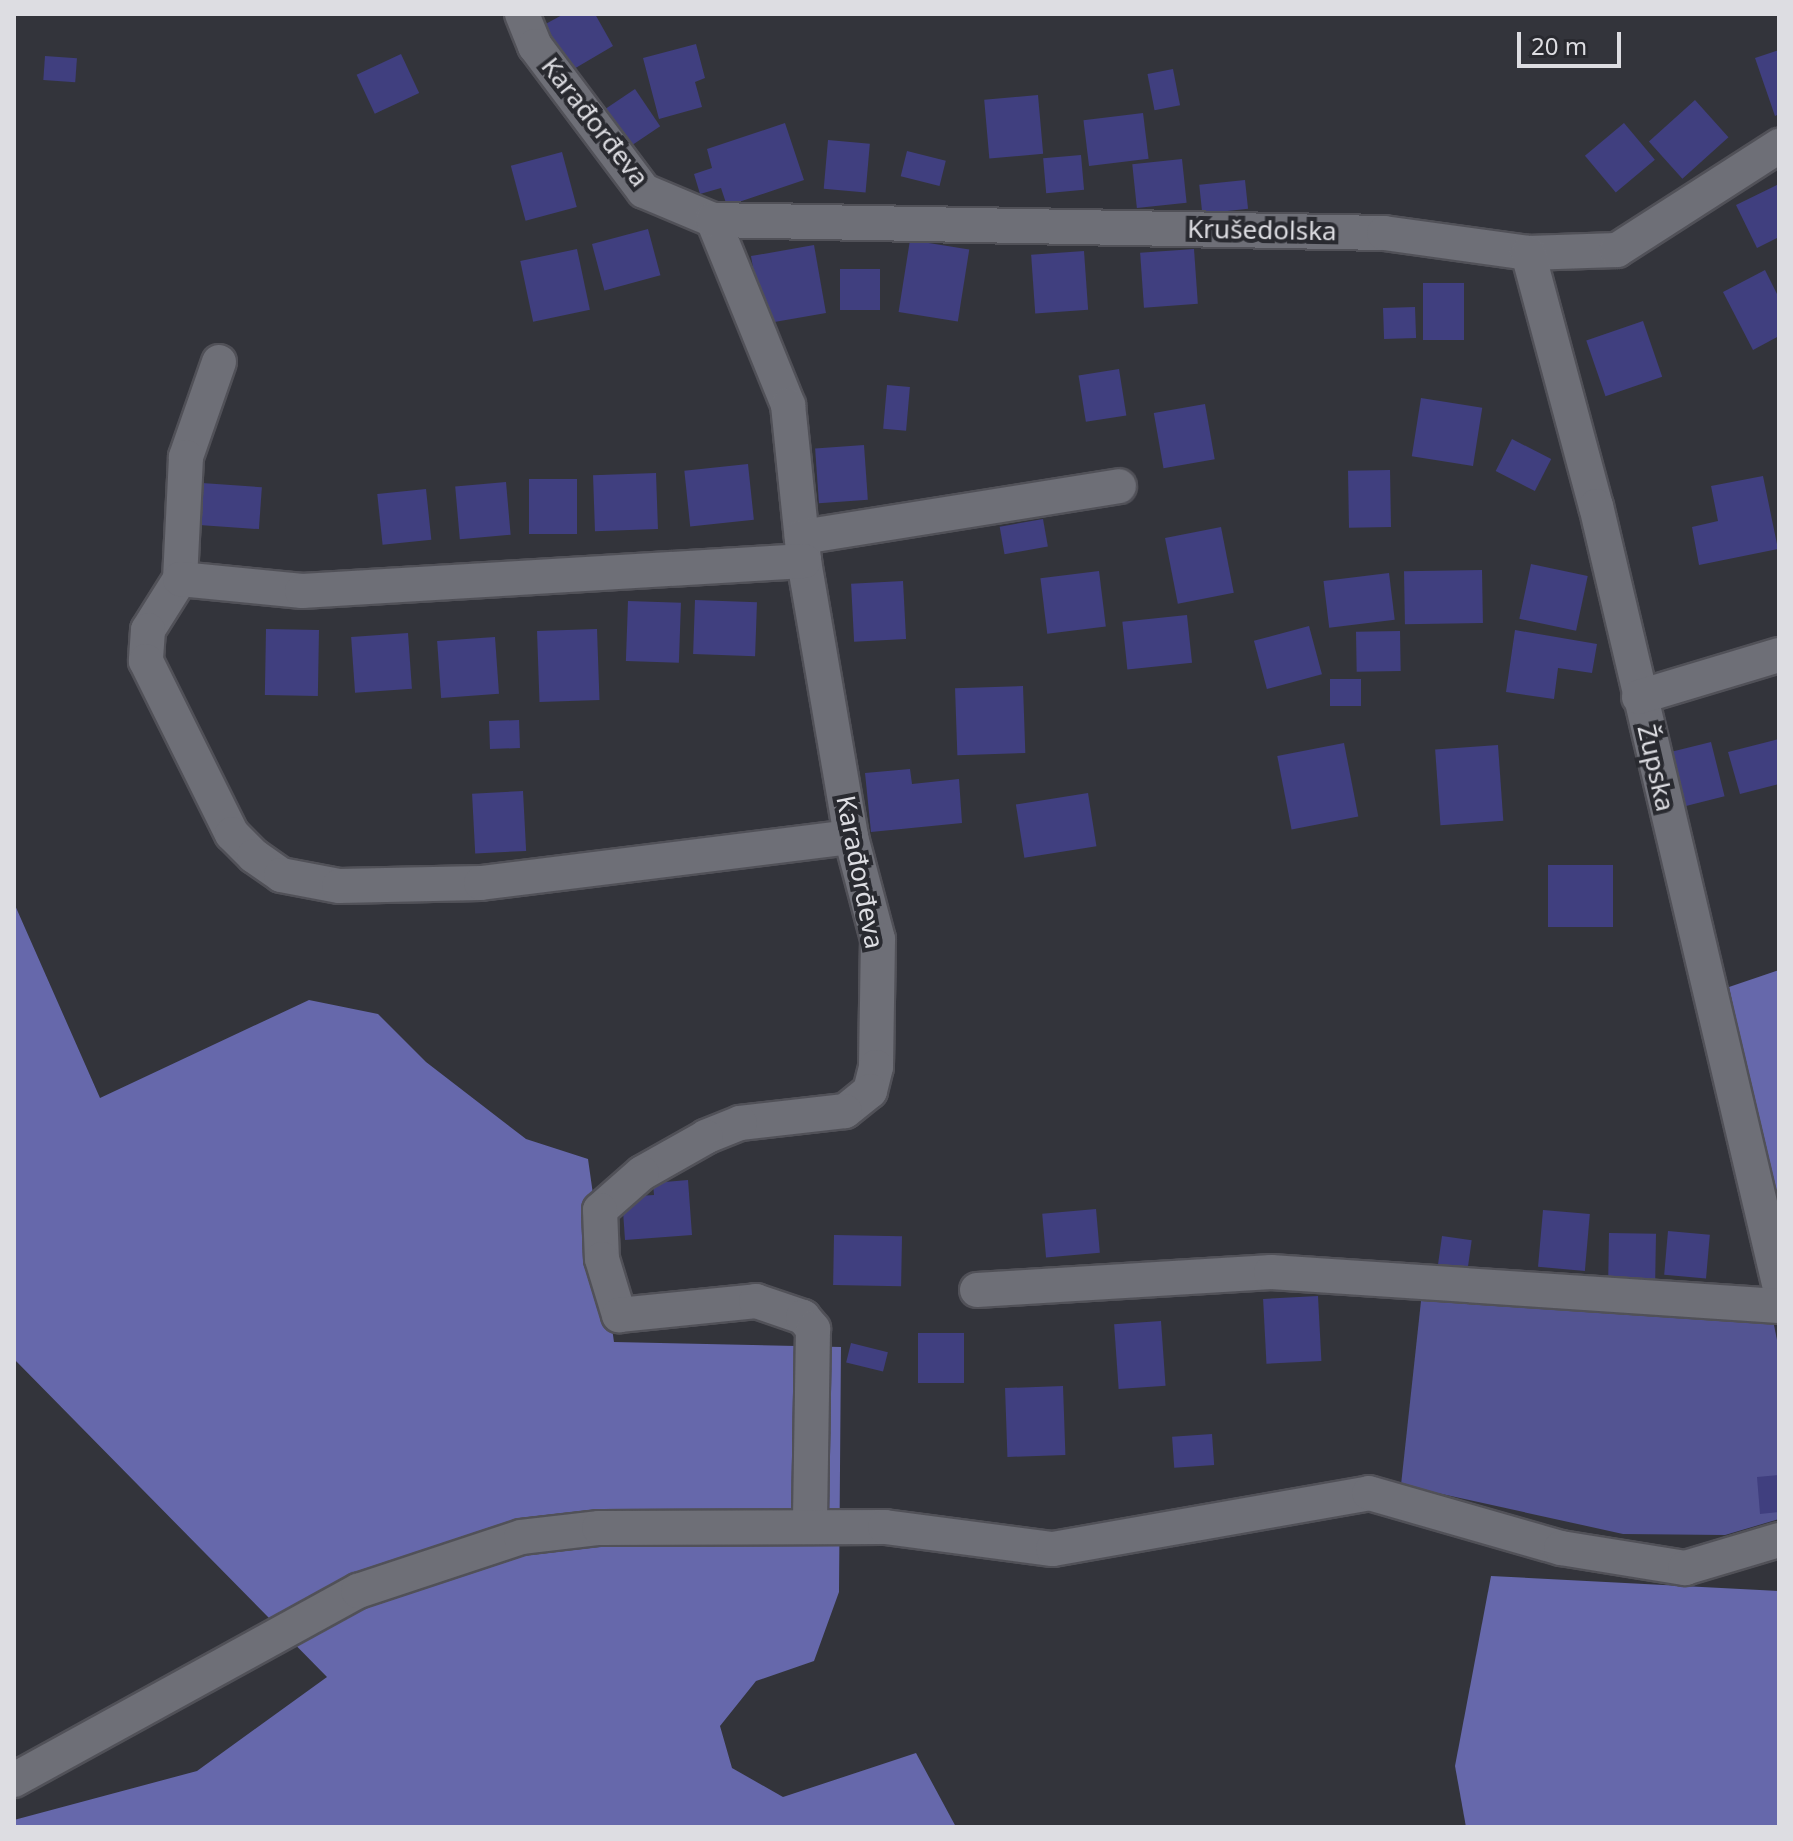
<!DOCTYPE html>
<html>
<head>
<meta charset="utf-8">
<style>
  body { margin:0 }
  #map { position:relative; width:1793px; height:1841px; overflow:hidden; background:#33343b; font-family:"Noto Sans",sans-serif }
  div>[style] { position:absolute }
  .green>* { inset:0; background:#535492 }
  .forest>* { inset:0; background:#6668ab }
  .building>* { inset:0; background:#403f7f; transform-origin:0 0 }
  .roads { filter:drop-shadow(2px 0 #515158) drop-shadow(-2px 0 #515158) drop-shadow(0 2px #515158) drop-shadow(0 -2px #515158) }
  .minor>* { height:34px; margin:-17px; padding:0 17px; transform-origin:17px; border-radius:17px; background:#6e6f77 }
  span { translate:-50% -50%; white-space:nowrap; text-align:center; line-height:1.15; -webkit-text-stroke:8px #292a30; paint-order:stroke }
  .street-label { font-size:26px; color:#dddde2 }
  .frame { position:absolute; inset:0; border:16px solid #dddde2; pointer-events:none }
  .scale { position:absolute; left:1517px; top:32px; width:104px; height:36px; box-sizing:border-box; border:4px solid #dddde2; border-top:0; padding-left:10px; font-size:24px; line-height:28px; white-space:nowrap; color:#dddde2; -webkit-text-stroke:6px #292a30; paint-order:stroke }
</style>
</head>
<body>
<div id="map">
  <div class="green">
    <div style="clip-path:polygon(1422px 1292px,1772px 1315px,1779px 1350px,1779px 1519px,1725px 1535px,1623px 1534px,1401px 1485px)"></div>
  </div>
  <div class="forest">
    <div style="clip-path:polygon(14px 903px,100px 1098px,309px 1000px,378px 1014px,426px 1062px,526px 1139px,588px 1159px,614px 1342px,841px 1347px,839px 1592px,814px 1661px,756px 1681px,720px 1726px,732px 1768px,783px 1797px,916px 1753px,956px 1827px,14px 1827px,14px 1820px,197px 1771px,327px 1677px,14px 1359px)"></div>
    <div style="clip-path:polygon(1779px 970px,1779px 1228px,1729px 987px)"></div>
    <div style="clip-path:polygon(1491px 1576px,1779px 1591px,1779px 1827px,1466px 1827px,1455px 1766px)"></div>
  </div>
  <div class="building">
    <div style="clip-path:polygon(564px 14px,595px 14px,613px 46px,567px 73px,540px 27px)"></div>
    <div style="clip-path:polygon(696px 44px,705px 78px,695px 82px,702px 107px,659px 119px,643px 58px)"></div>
    <div style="clip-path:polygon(1779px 50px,1779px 114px,1775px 116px,1755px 58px)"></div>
    <div style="left:401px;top:54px;width:43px;height:49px;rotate:65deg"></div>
    <div style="left:45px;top:56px;width:32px;height:24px;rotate:4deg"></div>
    <div style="left:1173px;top:69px;width:37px;height:26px;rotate:79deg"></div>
    <div style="left:635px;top:89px;width:45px;height:39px;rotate:56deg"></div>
    <div style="left:1038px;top:95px;width:59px;height:54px;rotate:85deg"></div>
    <div style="left:1695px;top:100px;width:50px;height:62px;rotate:48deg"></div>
    <div style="left:1143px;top:113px;width:46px;height:60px;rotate:83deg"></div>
    <div style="clip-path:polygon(785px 123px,804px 180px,727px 206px,721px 188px,700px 194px,694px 174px,712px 168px,707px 149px)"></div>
    <div style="left:1624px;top:123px;width:48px;height:51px;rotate:50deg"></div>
    <div style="left:828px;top:140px;width:42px;height:49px;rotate:5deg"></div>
    <div style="left:907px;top:151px;width:40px;height:26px;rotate:14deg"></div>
    <div style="left:562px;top:152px;width:57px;height:53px;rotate:75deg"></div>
    <div style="left:1081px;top:155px;width:35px;height:38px;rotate:85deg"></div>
    <div style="left:1182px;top:159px;width:44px;height:50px;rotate:84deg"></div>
    <div style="left:1245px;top:180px;width:29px;height:46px;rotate:84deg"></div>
    <div style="clip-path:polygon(1779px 184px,1779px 237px,1757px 248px,1736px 205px)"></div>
    <div style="left:648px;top:229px;width:48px;height:58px;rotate:75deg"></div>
    <div style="left:910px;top:240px;width:60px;height:73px;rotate:9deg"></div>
    <div style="left:814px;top:245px;width:69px;height:64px;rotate:80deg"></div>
    <div style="left:577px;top:249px;width:62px;height:58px;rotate:78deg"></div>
    <div style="left:1194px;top:249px;width:55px;height:54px;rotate:86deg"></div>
    <div style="left:1084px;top:251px;width:59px;height:53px;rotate:86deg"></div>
    <div style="left:840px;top:269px;width:40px;height:41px"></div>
    <div style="clip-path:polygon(1765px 270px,1779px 298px,1779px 336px,1753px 350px,1723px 292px)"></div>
    <div style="left:1423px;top:283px;width:41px;height:57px"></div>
    <div style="left:1415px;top:307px;width:31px;height:32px;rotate:88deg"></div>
    <div style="left:1643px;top:321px;width:59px;height:60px;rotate:71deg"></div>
    <div style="left:1119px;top:369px;width:47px;height:41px;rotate:81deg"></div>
    <div style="left:887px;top:385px;width:23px;height:44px;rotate:5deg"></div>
    <div style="left:1421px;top:398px;width:62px;height:59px;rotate:9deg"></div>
    <div style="left:1205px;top:404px;width:56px;height:52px;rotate:80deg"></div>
    <div style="left:1512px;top:439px;width:44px;height:36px;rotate:27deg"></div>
    <div style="left:864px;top:445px;width:55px;height:49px;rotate:86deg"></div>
    <div style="left:748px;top:464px;width:56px;height:64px;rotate:84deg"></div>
    <div style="left:1390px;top:470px;width:57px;height:42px;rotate:89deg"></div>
    <div style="left:656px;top:473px;width:56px;height:63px;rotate:88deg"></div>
    <div style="clip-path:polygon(1763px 476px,1778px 549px,1699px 565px,1692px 527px,1718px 521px,1711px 486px)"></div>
    <div style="left:577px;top:479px;width:55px;height:48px;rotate:90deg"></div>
    <div style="left:506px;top:482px;width:53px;height:51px;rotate:85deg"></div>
    <div style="left:202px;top:483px;width:60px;height:42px;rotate:4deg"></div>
    <div style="left:426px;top:489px;width:51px;height:49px;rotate:84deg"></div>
    <div style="left:1043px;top:519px;width:28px;height:44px;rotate:80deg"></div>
    <div style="left:1221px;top:527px;width:67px;height:57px;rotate:79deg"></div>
    <div style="left:1531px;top:564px;width:58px;height:56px;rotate:12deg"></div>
    <div style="left:1482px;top:570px;width:53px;height:78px;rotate:89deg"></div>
    <div style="left:1099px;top:571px;width:56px;height:59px;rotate:83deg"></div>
    <div style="left:1389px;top:573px;width:47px;height:66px;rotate:83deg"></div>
    <div style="left:903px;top:581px;width:58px;height:52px;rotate:87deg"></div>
    <div style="left:695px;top:600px;width:62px;height:54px;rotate:2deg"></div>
    <div style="left:628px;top:601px;width:53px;height:60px;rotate:2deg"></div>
    <div style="left:1187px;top:615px;width:48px;height:65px;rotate:84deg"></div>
    <div style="left:1309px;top:626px;width:50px;height:57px;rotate:75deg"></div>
    <div style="left:266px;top:629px;width:53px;height:66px;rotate:1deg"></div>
    <div style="left:597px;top:629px;width:71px;height:60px;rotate:88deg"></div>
    <div style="clip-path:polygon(1515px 630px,1597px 644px,1592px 673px,1558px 668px,1554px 699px,1506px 692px)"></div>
    <div style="left:1400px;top:631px;width:40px;height:44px;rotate:89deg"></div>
    <div style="left:408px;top:633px;width:56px;height:57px;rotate:86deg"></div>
    <div style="left:495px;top:637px;width:57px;height:58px;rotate:86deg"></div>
    <div style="left:1361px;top:679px;width:27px;height:31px;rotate:90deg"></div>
    <div style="left:1023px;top:686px;width:67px;height:68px;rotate:88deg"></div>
    <div style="left:519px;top:720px;width:28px;height:30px;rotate:88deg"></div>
    <div style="clip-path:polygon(1779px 739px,1779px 784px,1740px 794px,1728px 752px)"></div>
    <div style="left:1711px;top:742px;width:56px;height:49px;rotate:76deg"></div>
    <div style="left:1344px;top:743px;width:75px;height:68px;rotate:79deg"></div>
    <div style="left:1498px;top:745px;width:76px;height:63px;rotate:86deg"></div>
    <div style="clip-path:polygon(910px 769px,912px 784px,959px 779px,962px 823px,871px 832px,865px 773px)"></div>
    <div style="left:523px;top:791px;width:60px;height:51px;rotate:87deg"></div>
    <div style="left:1088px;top:793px;width:54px;height:73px;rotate:81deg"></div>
    <div style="left:1548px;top:865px;width:65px;height:62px"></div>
    <div style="clip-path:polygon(688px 1180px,692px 1235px,625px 1240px,622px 1197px,654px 1195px,653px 1183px)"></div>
    <div style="left:1096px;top:1209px;width:44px;height:54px;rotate:85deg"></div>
    <div style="left:1543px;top:1210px;width:47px;height:57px;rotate:5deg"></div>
    <div style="left:1668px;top:1231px;width:42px;height:44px;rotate:5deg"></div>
    <div style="left:1609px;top:1233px;width:47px;height:47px;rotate:1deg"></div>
    <div style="left:834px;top:1235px;width:68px;height:50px;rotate:1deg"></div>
    <div style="left:1442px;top:1236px;width:30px;height:35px;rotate:8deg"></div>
    <div style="left:1318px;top:1296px;width:65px;height:55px;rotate:87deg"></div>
    <div style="left:1161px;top:1321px;width:65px;height:47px;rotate:86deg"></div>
    <div style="left:964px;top:1333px;width:50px;height:46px;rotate:90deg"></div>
    <div style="left:851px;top:1343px;width:38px;height:20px;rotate:14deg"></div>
    <div style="left:1063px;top:1386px;width:69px;height:58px;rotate:88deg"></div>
    <div style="left:1212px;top:1434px;width:31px;height:40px;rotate:86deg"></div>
    <div style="clip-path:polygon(1779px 1475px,1779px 1512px,1760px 1514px,1757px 1477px)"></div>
  </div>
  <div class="roads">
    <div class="minor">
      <div style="left:522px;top:14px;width:35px;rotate:68deg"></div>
      <div style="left:535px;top:46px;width:181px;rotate:53.1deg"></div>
      <div style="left:644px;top:191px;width:75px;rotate:22.8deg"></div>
      <div style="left:713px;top:220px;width:200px;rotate:67.9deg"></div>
      <div style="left:788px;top:405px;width:157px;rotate:84.1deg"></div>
      <div style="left:804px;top:561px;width:280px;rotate:80.3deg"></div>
      <div style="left:851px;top:837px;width:106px;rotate:75.2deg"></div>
      <div style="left:878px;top:939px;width:128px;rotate:90.9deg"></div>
      <div style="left:876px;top:1067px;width:25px;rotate:104deg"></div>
      <div style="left:870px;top:1091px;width:32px;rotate:141deg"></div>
      <div style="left:845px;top:1111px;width:106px;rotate:173.5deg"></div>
      <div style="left:740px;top:1123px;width:37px;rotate:158deg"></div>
      <div style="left:706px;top:1137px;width:73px;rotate:150.6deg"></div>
      <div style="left:642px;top:1173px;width:56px;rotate:138.6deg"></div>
      <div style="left:600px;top:1210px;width:49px;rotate:87.7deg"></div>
      <div style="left:602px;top:1259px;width:59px;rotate:73.1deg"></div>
      <div style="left:619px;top:1315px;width:138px;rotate:-5.8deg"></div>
      <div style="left:756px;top:1301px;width:50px;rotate:18.8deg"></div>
      <div style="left:803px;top:1317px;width:16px;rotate:50deg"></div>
      <div style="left:813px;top:1329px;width:198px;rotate:90.9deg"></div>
      <div style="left:713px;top:220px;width:671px;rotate:1.11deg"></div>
      <div style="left:1384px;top:233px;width:145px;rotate:7.9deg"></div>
      <div style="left:1528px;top:253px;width:89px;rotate:-1.9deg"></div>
      <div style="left:1617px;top:250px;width:193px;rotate:-32.7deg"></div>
      <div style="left:1528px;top:253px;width:262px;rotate:75deg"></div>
      <div style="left:1596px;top:506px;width:799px;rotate:76.76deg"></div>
      <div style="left:219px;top:362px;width:101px;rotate:109.2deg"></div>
      <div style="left:186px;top:457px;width:122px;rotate:92.8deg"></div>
      <div style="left:180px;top:579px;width:60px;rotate:122.1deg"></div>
      <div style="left:148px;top:630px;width:31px;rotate:94deg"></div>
      <div style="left:146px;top:661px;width:193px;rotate:63.6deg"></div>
      <div style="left:232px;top:834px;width:31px;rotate:45deg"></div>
      <div style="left:254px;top:856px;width:33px;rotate:35deg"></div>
      <div style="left:281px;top:875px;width:59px;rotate:10.7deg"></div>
      <div style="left:339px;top:886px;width:142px;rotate:-1.2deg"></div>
      <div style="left:481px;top:883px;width:373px;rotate:-7.1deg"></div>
      <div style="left:802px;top:537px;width:321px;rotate:-9.1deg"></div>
      <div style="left:180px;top:579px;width:123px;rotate:5.6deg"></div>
      <div style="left:302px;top:591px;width:503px;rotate:-3.42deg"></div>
      <div style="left:1639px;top:697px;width:146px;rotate:-16.7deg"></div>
      <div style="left:977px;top:1290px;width:295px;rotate:-3.5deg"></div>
      <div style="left:1271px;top:1272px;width:509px;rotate:3.83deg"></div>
      <div style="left:14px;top:1780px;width:393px;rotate:-28.8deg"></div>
      <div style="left:358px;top:1591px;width:172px;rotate:-18.3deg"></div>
      <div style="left:521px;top:1537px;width:79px;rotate:-6.6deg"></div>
      <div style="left:599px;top:1528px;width:286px;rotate:-0.2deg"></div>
      <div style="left:885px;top:1527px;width:169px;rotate:7.5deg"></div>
      <div style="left:1053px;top:1549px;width:321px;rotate:-10deg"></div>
      <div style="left:1369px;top:1493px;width:200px;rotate:16deg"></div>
      <div style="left:1561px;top:1548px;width:126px;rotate:9.2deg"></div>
      <div style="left:1685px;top:1568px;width:98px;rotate:-16.6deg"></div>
    </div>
  </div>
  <div class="street-label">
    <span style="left:595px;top:122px;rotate:52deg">Karađorđeva</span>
    <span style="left:1262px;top:230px;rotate:1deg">Krušedolska</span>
    <span style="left:1656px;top:768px;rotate:77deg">Župska</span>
    <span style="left:860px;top:872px;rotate:79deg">Karađorđeva</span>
  </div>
  <div class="frame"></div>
  <div class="scale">20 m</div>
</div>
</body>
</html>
